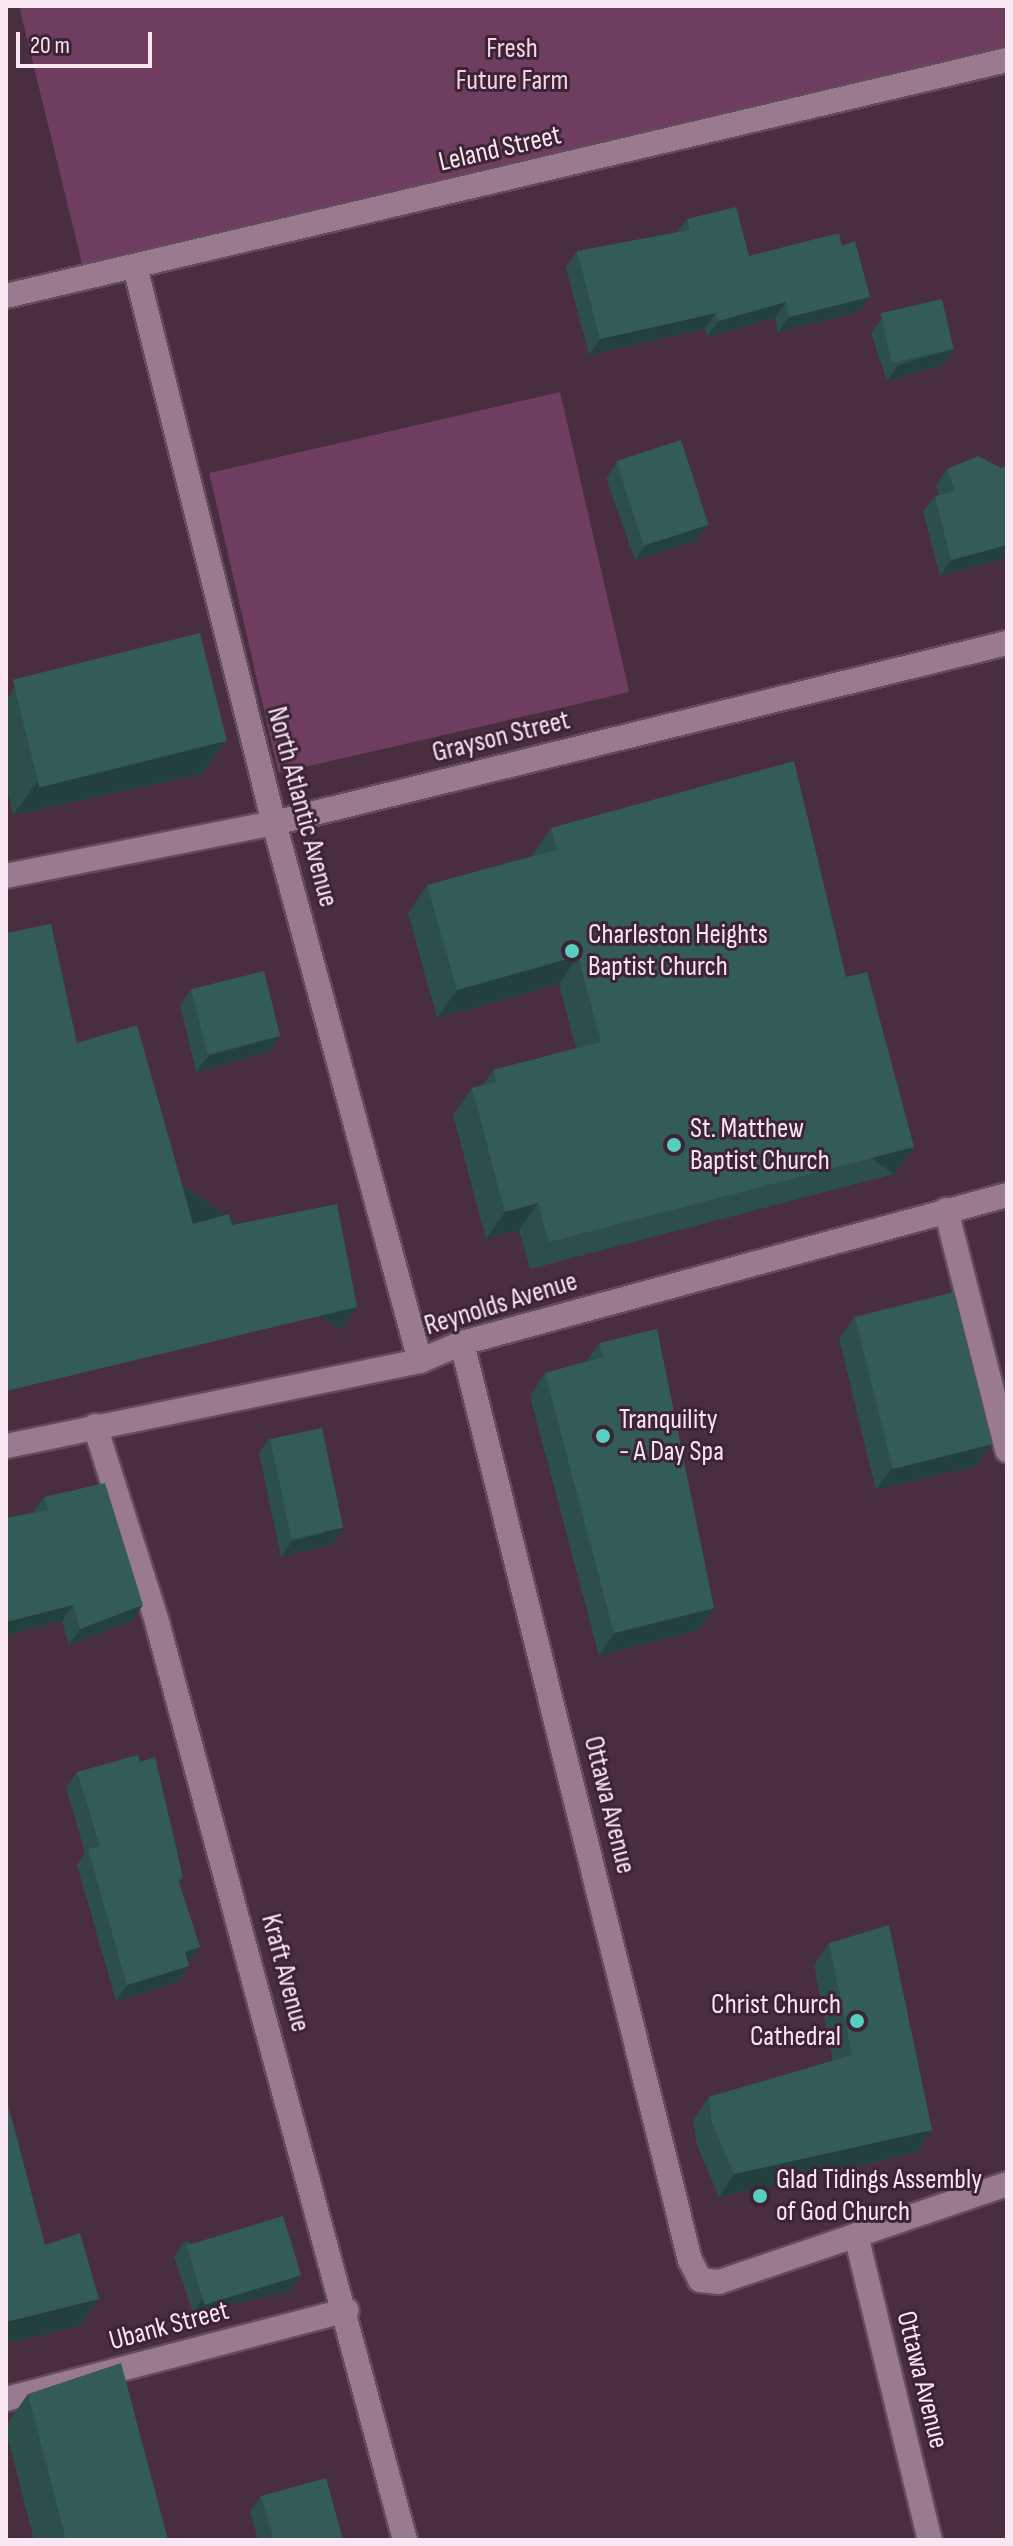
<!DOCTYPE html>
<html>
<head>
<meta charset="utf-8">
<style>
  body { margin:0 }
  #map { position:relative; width:1013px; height:2546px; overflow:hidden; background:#482e3f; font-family:"Sofia Sans Condensed",sans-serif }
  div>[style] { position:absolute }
  .green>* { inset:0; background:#6e3d5f; transform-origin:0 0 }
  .roads { filter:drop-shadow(2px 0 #624b5b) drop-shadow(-2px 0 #624b5b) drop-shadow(0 2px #624b5b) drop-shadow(0 -2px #624b5b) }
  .street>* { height:24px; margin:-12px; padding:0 12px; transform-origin:12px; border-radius:12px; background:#997a8e }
  .secondary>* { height:24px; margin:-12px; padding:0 12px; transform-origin:12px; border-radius:12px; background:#997a8e }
  .wall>* { inset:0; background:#2c4f4c }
  .shaded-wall>* { inset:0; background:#24403e; transform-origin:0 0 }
  .building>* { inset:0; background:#335c58; transform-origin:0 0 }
  .dots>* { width:22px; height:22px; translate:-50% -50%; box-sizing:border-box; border:4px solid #3d2435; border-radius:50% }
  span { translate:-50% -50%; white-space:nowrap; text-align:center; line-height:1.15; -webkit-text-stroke:6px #3d2435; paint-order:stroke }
  .park-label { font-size:28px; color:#f6d3e9 }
  .street-label { font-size:28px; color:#f8e6f1 }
  .poi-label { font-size:28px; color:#f8e6f1 }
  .left { translate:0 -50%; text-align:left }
  .right { translate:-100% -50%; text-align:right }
  .frame { position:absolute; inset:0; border:8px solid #f8e6f1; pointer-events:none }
  .scale { position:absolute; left:16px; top:32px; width:136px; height:36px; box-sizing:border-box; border:4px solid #f8e6f1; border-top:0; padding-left:10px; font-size:24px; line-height:28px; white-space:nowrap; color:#f8e6f1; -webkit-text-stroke:6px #3d2435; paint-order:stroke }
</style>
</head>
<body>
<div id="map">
  <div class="green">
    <div style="clip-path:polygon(19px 6px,1007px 6px,1007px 57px,86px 280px)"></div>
    <div style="left:560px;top:392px;width:308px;height:360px;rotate:77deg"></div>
  </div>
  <div class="roads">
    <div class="street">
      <div style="left:135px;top:266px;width:574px;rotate:75.99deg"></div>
      <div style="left:274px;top:823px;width:557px;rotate:74.82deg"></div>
      <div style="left:6px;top:296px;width:1028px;rotate:-13.27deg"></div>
      <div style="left:6px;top:876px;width:273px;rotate:-11.2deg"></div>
      <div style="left:274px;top:823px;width:755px;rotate:-13.8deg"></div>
      <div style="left:946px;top:1210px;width:248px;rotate:75.7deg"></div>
      <div style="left:462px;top:1343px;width:945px;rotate:76.04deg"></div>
      <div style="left:690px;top:2260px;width:22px;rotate:63deg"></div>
      <div style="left:700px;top:2280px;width:19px;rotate:6deg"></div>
      <div style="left:719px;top:2282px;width:304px;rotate:-18.8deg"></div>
      <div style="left:95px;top:1426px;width:206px;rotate:72.4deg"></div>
      <div style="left:157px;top:1622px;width:951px;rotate:74.88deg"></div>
      <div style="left:856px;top:2235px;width:314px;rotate:76.4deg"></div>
      <div style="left:6px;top:2399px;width:352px;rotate:-14.6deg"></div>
    </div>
    <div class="secondary">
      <div style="left:6px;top:1446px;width:423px;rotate:-11.6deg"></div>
      <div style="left:420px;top:1361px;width:46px;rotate:-23.2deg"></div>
      <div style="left:462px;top:1343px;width:565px;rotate:-15.19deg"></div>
    </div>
  </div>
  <div class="wall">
    <div style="clip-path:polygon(687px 219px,749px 256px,859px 312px,778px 332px,775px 318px,707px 337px,705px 329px,589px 355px,566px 267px,577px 251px,677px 232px)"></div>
    <div style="clip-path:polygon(882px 318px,954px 349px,943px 365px,887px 381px,871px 333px)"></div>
    <div style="clip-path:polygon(617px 462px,696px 541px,635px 560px,606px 478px)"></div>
    <div style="clip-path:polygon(1001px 468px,1007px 558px,940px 576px,923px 511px,935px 496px,939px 495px,936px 485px,947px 469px)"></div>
    <div style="clip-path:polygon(15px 687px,226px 741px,202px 774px,13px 815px,6px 783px,6px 700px)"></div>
    <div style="clip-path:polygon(551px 828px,846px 977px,914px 1147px,894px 1174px,530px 1269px,519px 1230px,486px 1239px,453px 1115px,472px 1088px,482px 1086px,493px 1070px,576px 1048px,559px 984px,437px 1018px,408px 913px,427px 885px,532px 856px)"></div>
    <div style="clip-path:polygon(191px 989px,280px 1036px,269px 1052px,196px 1072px,180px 1005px)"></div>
    <div style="clip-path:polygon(855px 1316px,992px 1444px,976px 1466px,876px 1490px,839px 1339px)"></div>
    <div style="clip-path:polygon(599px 1343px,714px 1608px,698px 1630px,599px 1656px,530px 1396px,545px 1373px,586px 1362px)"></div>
    <div style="clip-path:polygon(270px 1437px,333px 1544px,281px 1557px,259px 1453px)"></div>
    <div style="clip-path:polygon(44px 1497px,132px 1621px,69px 1645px,62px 1621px,6px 1635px,6px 1518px,33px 1513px)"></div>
    <div style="clip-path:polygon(77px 1772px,183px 1877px,179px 1883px,188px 1963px,178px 1982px,116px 2001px,77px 1865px,85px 1852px,66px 1788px)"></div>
    <div style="clip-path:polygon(829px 1943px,916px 2153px,719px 2197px,697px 2145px,693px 2120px,709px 2097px,833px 2061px,814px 1965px)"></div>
    <div style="clip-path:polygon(185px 2241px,301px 2275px,290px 2291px,193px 2313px,174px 2257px)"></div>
    <div style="clip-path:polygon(28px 2394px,168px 2540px,34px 2540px,6px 2432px,6px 2425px)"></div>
    <div style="clip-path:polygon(261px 2496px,343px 2540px,258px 2540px,250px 2512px)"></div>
  </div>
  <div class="shaded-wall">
    <div style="clip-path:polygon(870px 297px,859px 312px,778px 332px,789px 317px)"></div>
    <div style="clip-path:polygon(786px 302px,775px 318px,707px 337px,718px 321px)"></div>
    <div style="clip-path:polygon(716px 313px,705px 329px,589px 355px,600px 339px)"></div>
    <div style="clip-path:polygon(954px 349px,943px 365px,887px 381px,898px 365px)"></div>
    <div style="clip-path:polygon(708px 525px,696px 541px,635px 560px,646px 544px)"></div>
    <div style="clip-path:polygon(1007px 545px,1007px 558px,940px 576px,951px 560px)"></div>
    <div style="clip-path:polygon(226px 741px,202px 774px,13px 815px,37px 782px)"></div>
    <div style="clip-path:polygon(578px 956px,559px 984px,437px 1018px,457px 990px)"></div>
    <div style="clip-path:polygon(280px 1036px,269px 1052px,196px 1072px,208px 1056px)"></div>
    <div style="left:914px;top:1147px;width:34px;height:377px;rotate:127deg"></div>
    <div style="clip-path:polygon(538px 1203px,519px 1230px,486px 1239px,505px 1212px)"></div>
    <div style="left:357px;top:1307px;width:28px;height:361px;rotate:125deg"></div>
    <div style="clip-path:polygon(992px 1444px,976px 1466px,876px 1490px,892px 1468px)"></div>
    <div style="clip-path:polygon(344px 1528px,333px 1544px,281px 1557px,292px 1541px)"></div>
    <div style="clip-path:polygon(73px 1605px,62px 1621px,6px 1635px,6px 1622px)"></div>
    <div style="clip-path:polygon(143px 1605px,132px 1621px,69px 1645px,80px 1629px)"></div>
    <div style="clip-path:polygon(714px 1608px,698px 1630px,599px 1656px,614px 1633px)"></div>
    <div style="clip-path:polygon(200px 1947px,188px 1963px,185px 1952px)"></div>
    <div style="clip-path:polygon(189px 1966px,178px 1982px,116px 2001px,127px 1985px)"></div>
    <div style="clip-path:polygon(932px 2130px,916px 2153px,719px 2197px,734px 2174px)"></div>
    <div style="clip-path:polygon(301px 2275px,290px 2291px,193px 2313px,204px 2297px)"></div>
    <div style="clip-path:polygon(99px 2299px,80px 2326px,6px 2344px,6px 2322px)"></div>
  </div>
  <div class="building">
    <div style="clip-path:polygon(736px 207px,749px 256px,839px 233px,842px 246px,855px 241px,870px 297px,789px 317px,786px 302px,718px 321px,716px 313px,600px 339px,577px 251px,690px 230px,687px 219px)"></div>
    <div style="left:942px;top:299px;width:51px;height:63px;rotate:77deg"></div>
    <div style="left:681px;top:440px;width:89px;height:68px;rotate:72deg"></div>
    <div style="clip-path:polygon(978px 456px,1001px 468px,1007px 466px,1007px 545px,951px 560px,935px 496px,955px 491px,947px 469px)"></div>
    <div style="left:200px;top:633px;width:111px;height:193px;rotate:76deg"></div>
    <div style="clip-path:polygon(794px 761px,846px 977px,867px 972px,914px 1147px,549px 1242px,538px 1203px,505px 1212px,472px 1088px,496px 1082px,493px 1070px,601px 1042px,578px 956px,457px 990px,427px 885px,557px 850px,551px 828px)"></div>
    <div style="clip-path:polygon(51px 924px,77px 1043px,137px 1025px,193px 1224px,229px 1214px,232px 1225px,337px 1204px,357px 1307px,6px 1391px,6px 933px)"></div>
    <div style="left:264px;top:971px;width:67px;height:75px;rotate:76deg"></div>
    <div style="left:954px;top:1292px;width:157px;height:102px;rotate:76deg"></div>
    <div style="clip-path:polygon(657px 1329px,714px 1608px,614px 1633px,545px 1373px,603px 1357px,599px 1343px)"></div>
    <div style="left:322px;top:1428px;width:102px;height:53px;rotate:78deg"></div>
    <div style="clip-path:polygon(105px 1483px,143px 1605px,80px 1629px,73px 1605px,6px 1622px,6px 1518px,48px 1510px,44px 1497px)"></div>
    <div style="clip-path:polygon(138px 1755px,140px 1762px,155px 1757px,183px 1877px,178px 1879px,200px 1947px,185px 1952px,189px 1966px,127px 1985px,88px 1849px,100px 1846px,77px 1772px)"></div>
    <div style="clip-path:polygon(889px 1925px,932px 2130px,734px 2174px,712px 2123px,709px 2097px,852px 2055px,829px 1943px)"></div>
    <div style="clip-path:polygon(6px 2097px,45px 2245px,80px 2233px,99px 2299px,6px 2322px)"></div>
    <div style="left:283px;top:2216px;width:62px;height:101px;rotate:73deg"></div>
    <div style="clip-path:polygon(121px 2363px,168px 2540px,66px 2540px,28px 2394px)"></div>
    <div style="clip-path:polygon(326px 2478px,343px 2540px,274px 2540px,261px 2496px)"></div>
  </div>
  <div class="dots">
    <div style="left:572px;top:951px;background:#57cec2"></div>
    <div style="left:674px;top:1145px;background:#57cec2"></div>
    <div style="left:603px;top:1436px;background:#57cec2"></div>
    <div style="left:857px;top:2021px;background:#57cec2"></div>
    <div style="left:760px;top:2196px;background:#57cec2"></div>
  </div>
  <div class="park-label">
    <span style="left:512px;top:65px">Fresh<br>Future Farm</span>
  </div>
  <div class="street-label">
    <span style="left:500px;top:149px;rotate:-13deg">Leland Street</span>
    <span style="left:501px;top:737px;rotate:-14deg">Grayson Street</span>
    <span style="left:302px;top:807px;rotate:75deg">North Atlantic Avenue</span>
    <span style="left:501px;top:1304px;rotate:-17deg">Reynolds Avenue</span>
    <span style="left:609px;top:1805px;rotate:76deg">Ottawa Avenue</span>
    <span style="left:285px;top:1973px;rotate:75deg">Kraft Avenue</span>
    <span style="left:169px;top:2326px;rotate:-15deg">Ubank Street</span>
    <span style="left:922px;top:2380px;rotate:76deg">Ottawa Avenue</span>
  </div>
  <div class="poi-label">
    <span class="left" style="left:588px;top:951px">Charleston Heights<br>Baptist Church</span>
    <span class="left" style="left:690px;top:1145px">St. Matthew<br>Baptist Church</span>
    <span class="left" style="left:619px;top:1436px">Tranquility<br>- A Day Spa</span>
    <span class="right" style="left:841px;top:2021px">Christ Church<br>Cathedral</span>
    <span class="left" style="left:776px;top:2196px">Glad Tidings Assembly<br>of God Church</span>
  </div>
  <div class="frame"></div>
  <div class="scale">20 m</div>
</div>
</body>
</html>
